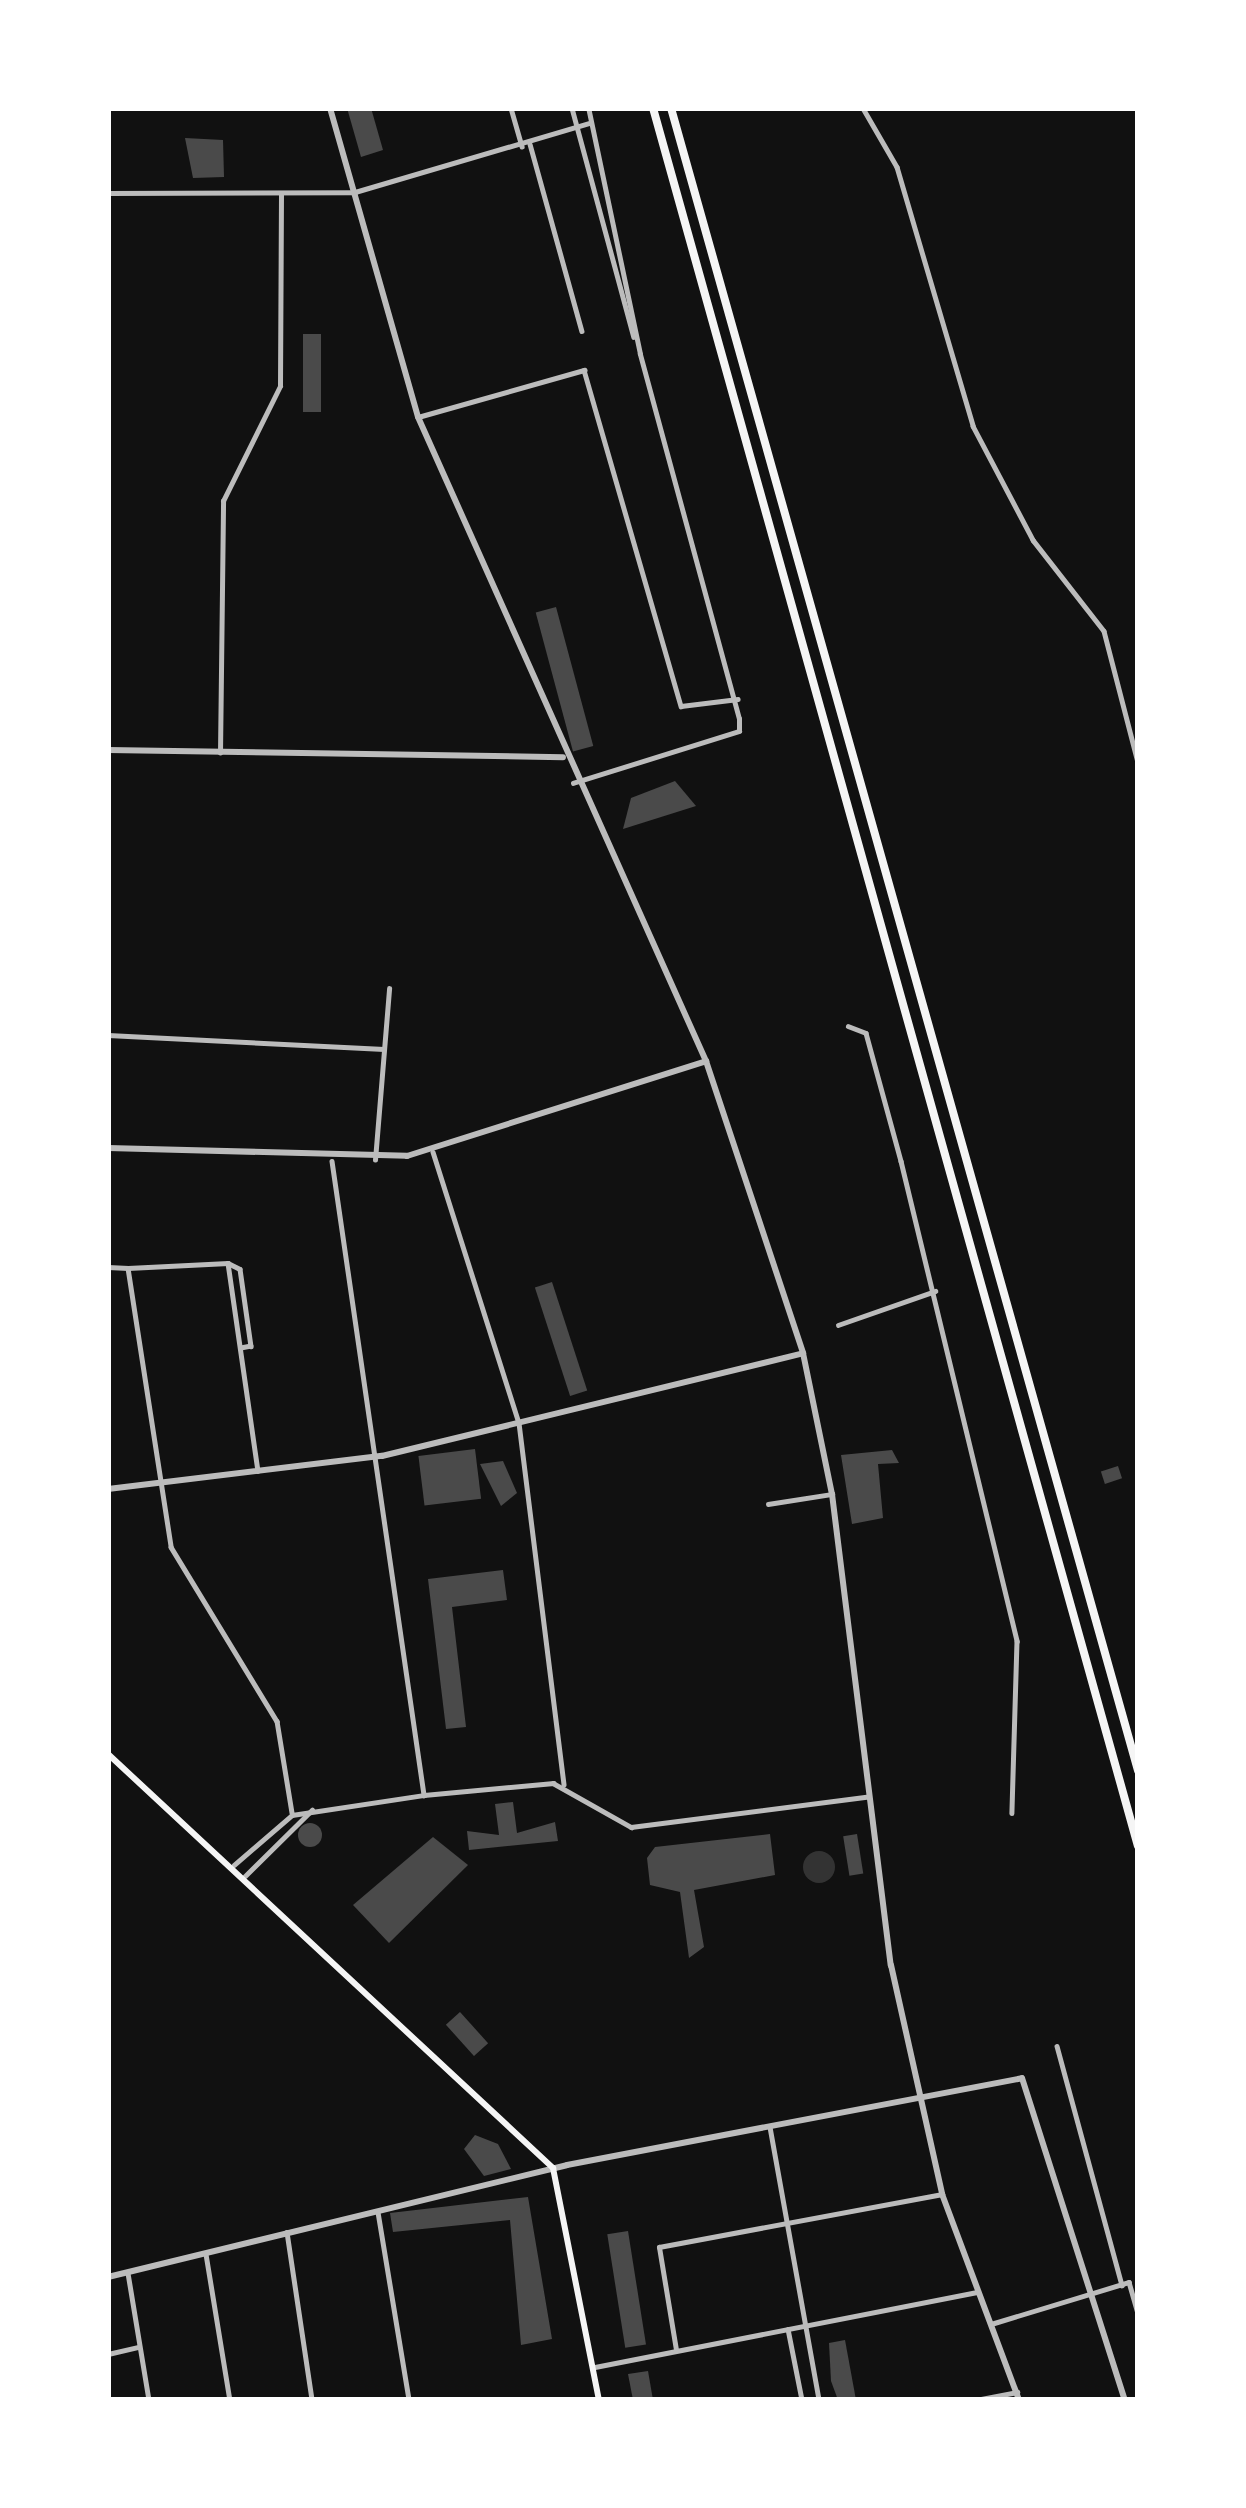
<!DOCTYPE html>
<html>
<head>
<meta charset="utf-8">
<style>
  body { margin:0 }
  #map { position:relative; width:1246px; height:2508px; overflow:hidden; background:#111; font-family:Montserrat,sans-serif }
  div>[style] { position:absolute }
  .water>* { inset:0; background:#333 }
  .round { border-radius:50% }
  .building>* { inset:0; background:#4a4a4a; transform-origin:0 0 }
  .minor>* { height:4.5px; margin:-2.25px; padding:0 2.25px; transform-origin:2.25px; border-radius:2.25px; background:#bcbcbc }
  .tertiary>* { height:6px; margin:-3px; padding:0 3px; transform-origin:3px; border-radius:3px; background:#bcbcbc }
  .secondary>* { height:6px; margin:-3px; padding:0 3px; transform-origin:3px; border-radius:3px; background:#f5f5f5 }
  .trunk>* { height:8px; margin:-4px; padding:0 4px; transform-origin:4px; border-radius:4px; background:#f5f5f5 }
  span { translate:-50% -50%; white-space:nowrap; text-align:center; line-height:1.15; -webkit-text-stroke:9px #fff; paint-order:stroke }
  .frame { position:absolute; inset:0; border:111px solid #fff; pointer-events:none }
</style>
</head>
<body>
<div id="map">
  <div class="water">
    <div class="round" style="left:803px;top:1851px;width:32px;height:32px"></div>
  </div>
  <div class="building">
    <div style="clip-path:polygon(347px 108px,371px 108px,383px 150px,361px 157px)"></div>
    <div style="clip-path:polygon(185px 138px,223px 140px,224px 177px,193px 178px)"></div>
    <div style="left:303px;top:334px;width:18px;height:78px"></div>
    <div style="left:556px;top:607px;width:144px;height:21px;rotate:75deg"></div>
    <div style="clip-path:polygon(675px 781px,696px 806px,623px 829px,631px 798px)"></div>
    <div style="left:552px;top:1282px;width:114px;height:18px;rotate:72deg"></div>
    <div style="left:475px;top:1449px;width:50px;height:57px;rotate:83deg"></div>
    <div style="clip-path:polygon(892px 1450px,899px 1463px,878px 1464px,883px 1518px,852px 1524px,841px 1455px)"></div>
    <div style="clip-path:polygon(503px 1461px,517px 1493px,501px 1506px,480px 1464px)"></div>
    <div style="left:1118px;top:1466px;width:13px;height:18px;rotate:72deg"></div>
    <div style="clip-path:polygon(503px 1570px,507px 1600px,452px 1607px,466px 1727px,446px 1729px,428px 1579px)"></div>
    <div style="clip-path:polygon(513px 1802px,517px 1833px,555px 1822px,558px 1841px,469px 1850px,467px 1831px,499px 1835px,495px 1804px)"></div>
    <div class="round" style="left:298px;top:1823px;width:24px;height:24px"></div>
    <div style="clip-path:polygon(770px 1834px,775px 1875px,694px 1890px,704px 1947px,689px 1958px,680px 1892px,650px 1885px,647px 1858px,655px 1847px)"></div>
    <div style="left:857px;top:1834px;width:40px;height:14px;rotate:81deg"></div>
    <div style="clip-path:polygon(433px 1837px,468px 1865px,389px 1943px,353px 1905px)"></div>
    <div style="left:460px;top:2012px;width:42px;height:19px;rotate:48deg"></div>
    <div style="clip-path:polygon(475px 2135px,498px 2144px,511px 2169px,484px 2176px,464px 2149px)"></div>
    <div style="clip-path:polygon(528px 2197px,552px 2339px,521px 2345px,510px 2220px,393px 2232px,390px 2213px)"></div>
    <div style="left:628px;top:2231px;width:115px;height:21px;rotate:81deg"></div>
    <div style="clip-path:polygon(845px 2340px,856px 2400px,838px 2400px,831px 2381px,829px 2343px)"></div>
    <div style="clip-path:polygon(648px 2371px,653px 2400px,633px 2400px,628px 2374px)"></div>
  </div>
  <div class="minor">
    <div style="left:511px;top:108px;width:40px;rotate:74deg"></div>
    <div style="left:572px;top:108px;width:237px;rotate:74.9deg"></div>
    <div style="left:863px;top:108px;width:68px;rotate:60deg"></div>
    <div style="left:897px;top:167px;width:270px;rotate:73.6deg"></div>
    <div style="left:973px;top:426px;width:129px;rotate:62.2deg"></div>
    <div style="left:1033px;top:540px;width:115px;rotate:52deg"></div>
    <div style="left:1104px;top:631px;width:135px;rotate:75.5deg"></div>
    <div style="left:530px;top:144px;width:194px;rotate:74.5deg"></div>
    <div style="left:108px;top:193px;width:247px;rotate:-0.2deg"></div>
    <div style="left:355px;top:192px;width:245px;rotate:-16.4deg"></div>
    <div style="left:418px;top:417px;width:173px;rotate:-15.8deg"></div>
    <div style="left:584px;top:370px;width:350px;rotate:73.9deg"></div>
    <div style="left:681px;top:706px;width:57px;rotate:-7deg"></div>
    <div style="left:220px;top:753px;width:252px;rotate:-89.3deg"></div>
    <div style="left:223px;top:501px;width:128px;rotate:-63.6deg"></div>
    <div style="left:280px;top:386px;width:191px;rotate:-89.7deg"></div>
    <div style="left:573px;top:783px;width:174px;rotate:-17.4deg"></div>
    <div style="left:739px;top:731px;width:12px;rotate:-90deg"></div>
    <div style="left:739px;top:719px;width:378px;rotate:-105.2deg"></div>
    <div style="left:640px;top:354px;width:251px;rotate:-101.9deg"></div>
    <div style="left:848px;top:1026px;width:19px;rotate:21deg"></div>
    <div style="left:866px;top:1033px;width:133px;rotate:74.7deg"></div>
    <div style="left:901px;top:1161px;width:494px;rotate:76.4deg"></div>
    <div style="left:1017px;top:1641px;width:172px;rotate:91.7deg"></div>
    <div style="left:108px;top:1035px;width:276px;rotate:2.9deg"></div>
    <div style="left:433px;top:1152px;width:284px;rotate:72.4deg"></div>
    <div style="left:519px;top:1423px;width:364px;rotate:82.9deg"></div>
    <div style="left:375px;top:1160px;width:172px;rotate:-85.3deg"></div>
    <div style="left:332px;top:1161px;width:641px;rotate:81.74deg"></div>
    <div style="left:228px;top:1263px;width:13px;rotate:27deg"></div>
    <div style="left:240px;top:1269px;width:78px;rotate:81.9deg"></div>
    <div style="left:251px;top:1346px;width:10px;rotate:169deg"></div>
    <div style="left:108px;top:1267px;width:20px;rotate:3deg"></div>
    <div style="left:128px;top:1268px;width:282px;rotate:81.2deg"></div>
    <div style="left:171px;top:1547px;width:204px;rotate:58.7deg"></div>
    <div style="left:277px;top:1721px;width:93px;rotate:80.7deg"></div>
    <div style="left:128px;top:1268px;width:100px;rotate:-2.9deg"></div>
    <div style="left:228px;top:1263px;width:210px;rotate:81.8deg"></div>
    <div style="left:838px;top:1325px;width:103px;rotate:-19.3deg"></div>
    <div style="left:768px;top:1504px;width:65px;rotate:-8.9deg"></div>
    <div style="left:234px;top:1865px;width:77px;rotate:-40.8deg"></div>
    <div style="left:292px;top:1815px;width:134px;rotate:-8.6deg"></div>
    <div style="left:424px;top:1795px;width:130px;rotate:-5.3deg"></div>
    <div style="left:553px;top:1783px;width:90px;rotate:29.4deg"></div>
    <div style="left:631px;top:1827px;width:237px;rotate:-7.3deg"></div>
    <div style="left:245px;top:1876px;width:94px;rotate:-44.6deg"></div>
    <div style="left:1057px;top:2046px;width:248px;rotate:74.8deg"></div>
    <div style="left:770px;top:2127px;width:277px;rotate:79.8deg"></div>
    <div style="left:378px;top:2212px;width:191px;rotate:80.6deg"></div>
    <div style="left:287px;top:2232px;width:170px;rotate:81.5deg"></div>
    <div style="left:206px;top:2254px;width:148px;rotate:80.7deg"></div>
    <div style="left:128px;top:2273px;width:129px;rotate:80.6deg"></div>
    <div style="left:991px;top:2324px;width:144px;rotate:-16.9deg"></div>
    <div style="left:1129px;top:2282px;width:32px;rotate:74deg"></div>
    <div style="left:788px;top:2329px;width:72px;rotate:78.8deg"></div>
    <div style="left:676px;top:2350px;width:104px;rotate:-99.4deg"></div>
    <div style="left:659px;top:2247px;width:288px;rotate:-10.6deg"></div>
    <div style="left:108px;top:2354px;width:31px;rotate:-13deg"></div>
    <div style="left:595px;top:2367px;width:389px;rotate:-11.1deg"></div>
    <div style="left:976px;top:2400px;width:42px;rotate:-11deg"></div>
  </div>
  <div class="tertiary">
    <div style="left:330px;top:108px;width:321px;rotate:74.1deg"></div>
    <div style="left:418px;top:417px;width:705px;rotate:65.91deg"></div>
    <div style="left:706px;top:1061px;width:308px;rotate:71.6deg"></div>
    <div style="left:803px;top:1353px;width:144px;rotate:78.4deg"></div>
    <div style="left:832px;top:1494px;width:475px;rotate:82.9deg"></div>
    <div style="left:891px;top:1965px;width:235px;rotate:77.4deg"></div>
    <div style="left:942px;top:2194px;width:220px;rotate:69.5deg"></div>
    <div style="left:108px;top:750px;width:455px;rotate:0.9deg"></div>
    <div style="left:108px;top:1148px;width:299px;rotate:1.5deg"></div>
    <div style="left:407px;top:1156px;width:314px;rotate:-17.6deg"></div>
    <div style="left:108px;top:1489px;width:276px;rotate:-6.9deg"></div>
    <div style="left:382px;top:1456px;width:433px;rotate:-13.7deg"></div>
    <div style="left:108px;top:2277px;width:472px;rotate:-13.7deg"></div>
    <div style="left:567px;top:2165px;width:463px;rotate:-10.8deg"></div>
    <div style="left:1022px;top:2078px;width:338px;rotate:72.3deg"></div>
  </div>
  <div class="secondary">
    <div style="left:108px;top:1754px;width:608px;rotate:42.93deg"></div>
    <div style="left:553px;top:2168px;width:237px;rotate:78.8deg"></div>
  </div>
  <div class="trunk">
    <div style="left:653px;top:108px;width:1804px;rotate:74.41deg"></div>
    <div style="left:671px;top:108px;width:1727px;rotate:74.31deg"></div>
  </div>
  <div class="frame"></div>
</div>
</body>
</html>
